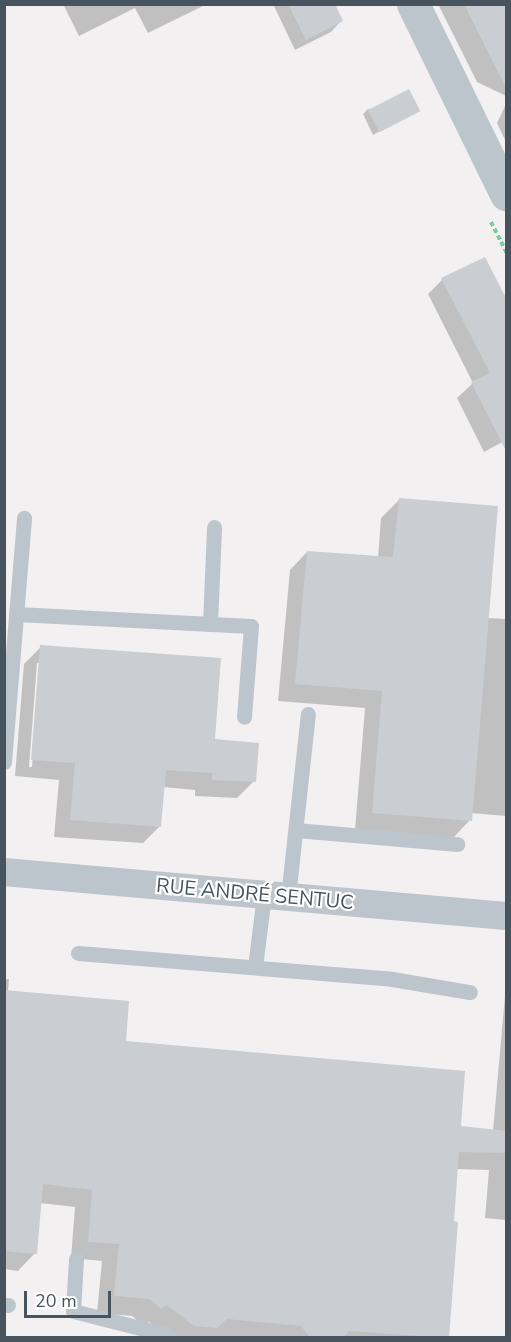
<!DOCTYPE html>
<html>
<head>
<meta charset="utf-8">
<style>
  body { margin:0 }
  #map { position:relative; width:511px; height:1342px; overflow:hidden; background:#f2f0f0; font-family:"Nunito Sans",sans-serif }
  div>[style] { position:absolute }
  .shadow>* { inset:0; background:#0003 }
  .building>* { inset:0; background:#cacdd2; transform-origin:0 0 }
  .path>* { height:4px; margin-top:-2px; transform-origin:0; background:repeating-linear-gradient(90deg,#79cba0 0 4.5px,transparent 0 7.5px) }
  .service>* { height:15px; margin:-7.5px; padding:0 7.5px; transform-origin:7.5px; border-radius:7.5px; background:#bcc5cc }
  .minor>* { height:28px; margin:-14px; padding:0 14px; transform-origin:14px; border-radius:14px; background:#bcc5cc }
  .tertiary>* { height:33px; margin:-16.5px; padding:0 16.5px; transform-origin:16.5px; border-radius:16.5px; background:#bcc5cc }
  span { translate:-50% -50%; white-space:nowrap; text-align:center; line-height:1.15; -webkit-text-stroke:4.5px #fff; paint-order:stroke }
  .street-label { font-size:20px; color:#48545d }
  .frame { position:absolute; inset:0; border:6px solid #48545d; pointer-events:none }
  .scale { position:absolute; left:24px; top:1291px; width:87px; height:27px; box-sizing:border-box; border:3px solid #48545d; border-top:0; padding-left:8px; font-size:18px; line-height:21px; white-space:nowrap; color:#48545d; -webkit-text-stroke:4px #fff; paint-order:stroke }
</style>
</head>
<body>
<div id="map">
  <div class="shadow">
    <div style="clip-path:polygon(63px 4px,207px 4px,148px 33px,135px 8px,79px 36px)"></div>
    <div style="clip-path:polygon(273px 4px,333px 4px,341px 21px,331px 32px,295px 50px)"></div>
    <div style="clip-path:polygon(438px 4px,506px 4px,506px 96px,477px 82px)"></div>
    <div style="clip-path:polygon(506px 104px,506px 142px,497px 123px)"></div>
    <div style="clip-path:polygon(368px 109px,418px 110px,373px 135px,363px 114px)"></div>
    <div style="clip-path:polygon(484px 259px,506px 440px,484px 452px,457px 398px,473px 383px,428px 294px,442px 280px)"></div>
    <div style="clip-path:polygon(399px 500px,487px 618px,506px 619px,506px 816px,471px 813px,470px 820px,453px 838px,355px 830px,365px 708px,278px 701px,290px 570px,307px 552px,378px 558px,381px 518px)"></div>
    <div style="clip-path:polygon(evenodd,41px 647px,213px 740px,254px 781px,237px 798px,195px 796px,195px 790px,163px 787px,160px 826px,143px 843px,54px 837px,59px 780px,15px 776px,24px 664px,41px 647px,37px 663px,40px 663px,32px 767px,29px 767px,37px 663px)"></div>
    <div style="clip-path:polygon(4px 979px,9px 979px,8px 992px,124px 1042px,459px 1127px,493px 1131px,506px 984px,506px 1220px,485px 1218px,489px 1170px,456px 1169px,448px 1338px,169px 1338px,149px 1322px,143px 1325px,132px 1316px,97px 1313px,102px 1261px,71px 1258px,75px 1207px,40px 1203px,35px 1253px,18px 1271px,4px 1269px)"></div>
  </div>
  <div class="building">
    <div style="clip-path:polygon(288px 4px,335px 4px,343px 21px,306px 40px)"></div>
    <div style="clip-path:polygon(464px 4px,507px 4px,507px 89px,485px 46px)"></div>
    <div style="left:409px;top:89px;width:25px;height:46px;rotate:63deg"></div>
    <div style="clip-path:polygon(485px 257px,507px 300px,507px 453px,471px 382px,490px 373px,441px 278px)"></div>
    <div style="clip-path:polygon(399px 498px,498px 506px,472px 821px,372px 813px,382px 691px,295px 684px,307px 551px,393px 557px)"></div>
    <div style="clip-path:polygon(40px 645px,221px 658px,215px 739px,259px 743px,256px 782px,212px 780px,212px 773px,166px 770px,161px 827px,70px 820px,75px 763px,31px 760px)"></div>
    <div style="clip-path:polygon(4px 990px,129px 1001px,126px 1041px,465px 1071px,461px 1126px,507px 1131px,507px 1153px,459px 1152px,454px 1221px,458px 1222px,449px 1338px,349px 1331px,342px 1338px,323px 1338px,309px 1336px,301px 1326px,227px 1319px,217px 1328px,194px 1326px,167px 1305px,161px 1309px,150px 1299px,114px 1296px,119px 1244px,88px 1242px,92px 1190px,43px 1184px,37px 1254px,4px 1251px)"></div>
  </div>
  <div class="path">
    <div style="left:491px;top:222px;width:34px;rotate:63deg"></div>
  </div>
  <div class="service">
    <div style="left:16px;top:614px;width:235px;rotate:2.9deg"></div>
    <div style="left:251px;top:626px;width:91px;rotate:94.4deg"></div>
    <div style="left:210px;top:624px;width:97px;rotate:-87.6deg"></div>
    <div style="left:4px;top:762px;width:245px;rotate:-85.3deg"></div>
    <div style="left:296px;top:830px;width:162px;rotate:5deg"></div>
    <div style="left:288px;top:897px;width:184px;rotate:-83.8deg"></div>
    <div style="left:78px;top:953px;width:315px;rotate:4.7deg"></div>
    <div style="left:392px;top:979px;width:79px;rotate:9.5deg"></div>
    <div style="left:255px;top:967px;width:73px;rotate:-82.9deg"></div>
    <div style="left:76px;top:1259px;width:52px;rotate:93.3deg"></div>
    <div style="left:73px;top:1311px;width:98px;rotate:14.2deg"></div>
    <div style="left:4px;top:1305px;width:4px"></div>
  </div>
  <div class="minor">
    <div style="left:4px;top:872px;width:504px;rotate:5.01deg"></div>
  </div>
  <div class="tertiary">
    <div style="left:413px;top:4px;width:212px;rotate:63.9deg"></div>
  </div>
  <div class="street-label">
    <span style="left:255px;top:894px;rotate:5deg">RUE ANDRÉ SENTUC</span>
  </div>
  <div class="frame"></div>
  <div class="scale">20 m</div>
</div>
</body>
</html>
